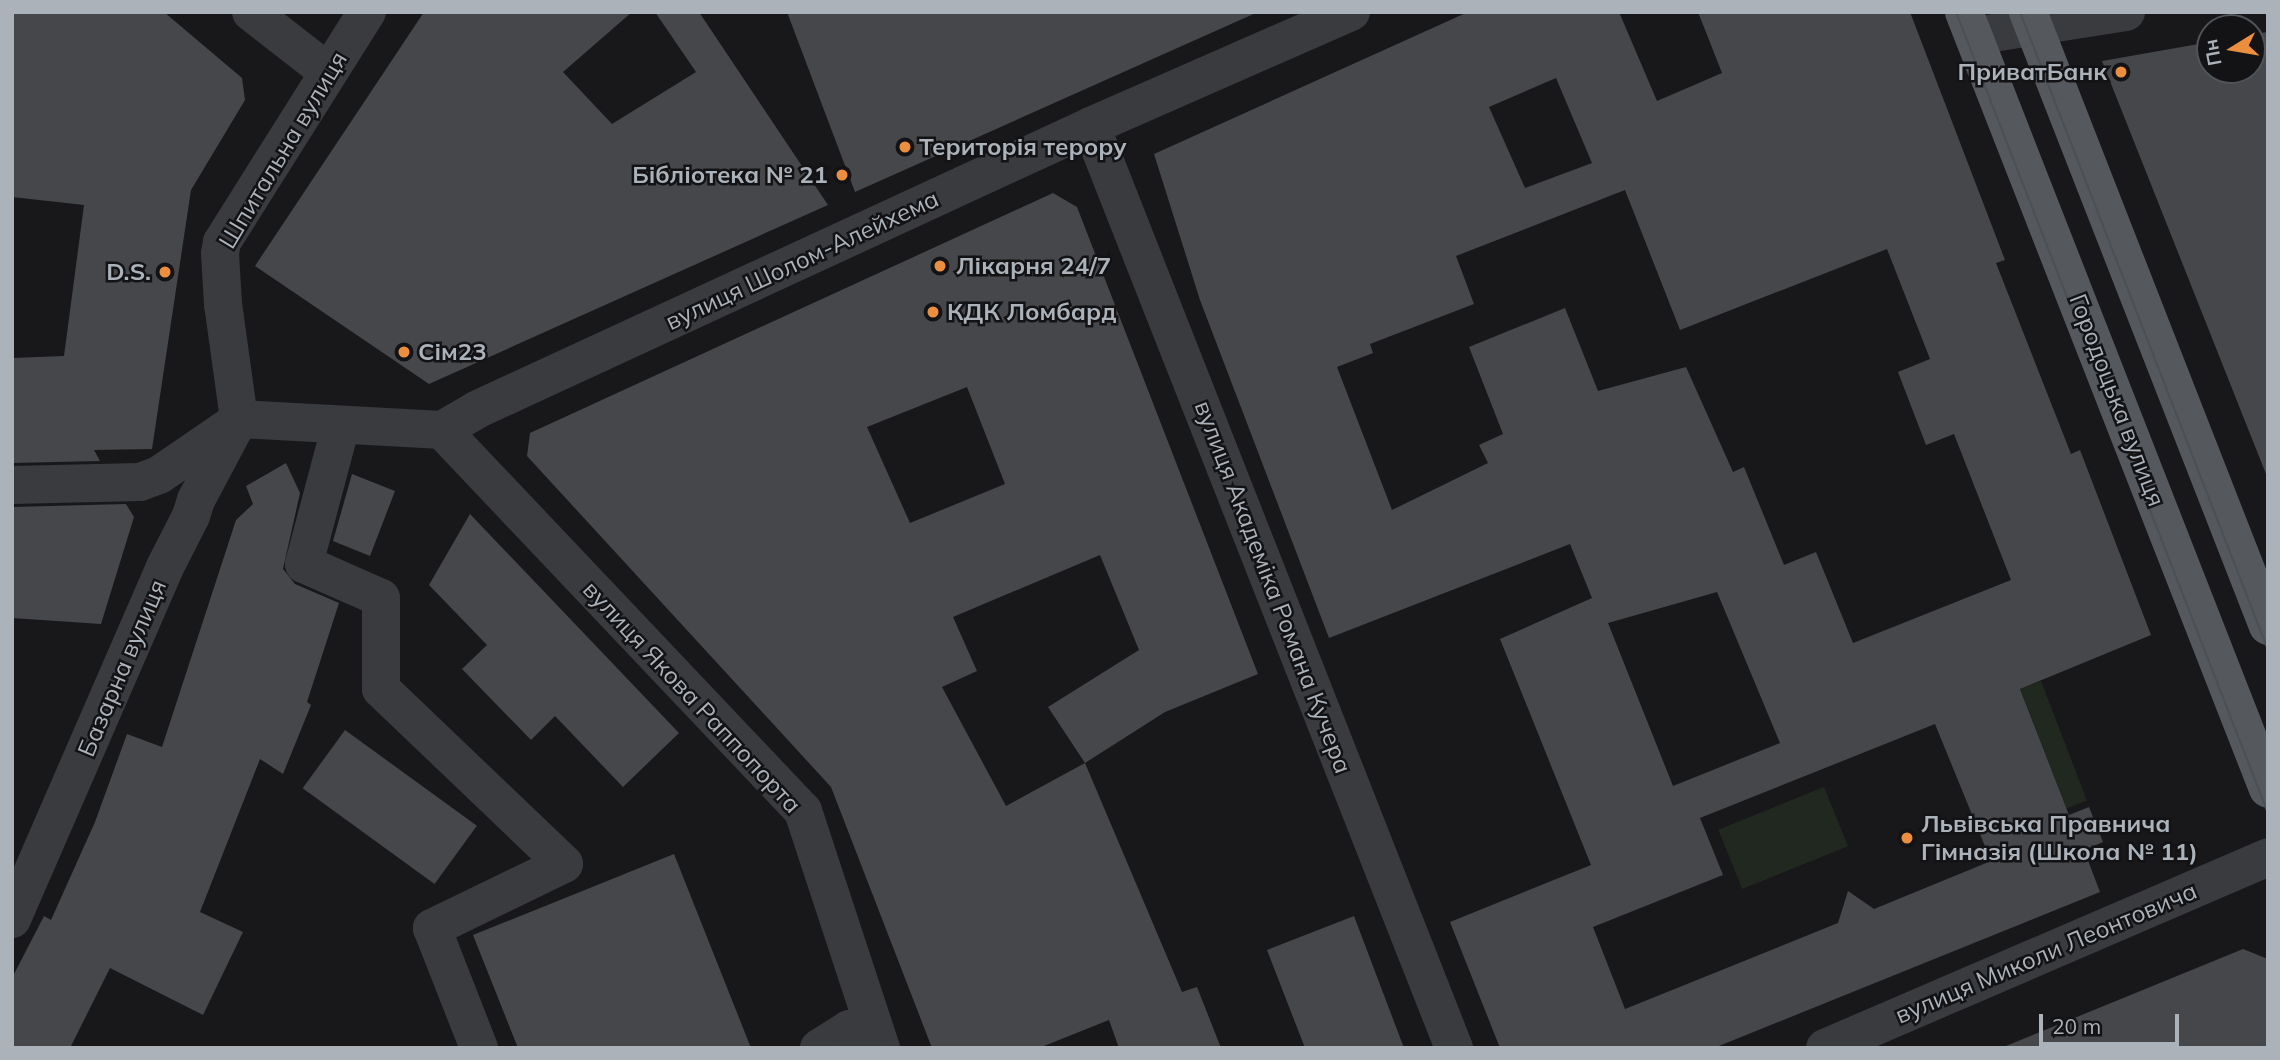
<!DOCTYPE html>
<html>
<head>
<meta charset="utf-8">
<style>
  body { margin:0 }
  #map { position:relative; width:2280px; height:1060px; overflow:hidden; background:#18181a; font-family:Mulish,sans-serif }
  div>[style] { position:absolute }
  .green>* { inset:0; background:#202820; transform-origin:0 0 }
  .building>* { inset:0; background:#45474a; transform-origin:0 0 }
  .minor>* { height:38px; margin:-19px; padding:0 19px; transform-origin:19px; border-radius:19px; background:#393b3f }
  .major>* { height:38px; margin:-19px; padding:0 19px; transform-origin:19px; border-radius:19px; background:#55595e }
  .tram>* { height:2px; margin:-1px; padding:0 1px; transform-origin:1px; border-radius:1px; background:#4c5054 }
  .dots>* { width:19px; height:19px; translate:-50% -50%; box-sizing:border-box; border:4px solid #131315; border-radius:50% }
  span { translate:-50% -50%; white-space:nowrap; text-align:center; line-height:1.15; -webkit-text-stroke:5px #131315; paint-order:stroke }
  .poi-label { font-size:24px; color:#abb2b9; font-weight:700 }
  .right { translate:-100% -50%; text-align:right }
  .left { translate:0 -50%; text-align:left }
  .street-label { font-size:24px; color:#abb2b9 }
  .frame { position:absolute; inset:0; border:14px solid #abb2b9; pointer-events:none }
  .north { position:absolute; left:2196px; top:14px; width:70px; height:70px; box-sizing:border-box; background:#131315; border:2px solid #505357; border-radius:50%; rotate:259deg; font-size:19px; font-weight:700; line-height:28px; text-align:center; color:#abb2b9 }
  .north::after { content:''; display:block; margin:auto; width:24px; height:32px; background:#eb8f3f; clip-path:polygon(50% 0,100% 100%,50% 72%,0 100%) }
  .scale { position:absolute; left:2039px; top:1014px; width:140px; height:32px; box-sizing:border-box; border:4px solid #abb2b9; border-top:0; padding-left:9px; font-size:21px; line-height:24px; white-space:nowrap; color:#abb2b9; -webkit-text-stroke:5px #131315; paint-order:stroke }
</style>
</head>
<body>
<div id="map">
  <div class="green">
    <div style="left:2041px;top:681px;width:128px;height:22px;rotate:69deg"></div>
    <div style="left:1824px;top:787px;width:64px;height:114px;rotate:68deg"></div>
  </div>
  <div class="building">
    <div style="clip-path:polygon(12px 12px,164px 12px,242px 78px,245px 100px,191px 190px,152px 449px,94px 450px,100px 461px,12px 463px,12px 358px,64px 356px,84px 205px,12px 197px)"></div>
    <div style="clip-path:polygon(424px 12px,632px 12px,563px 72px,612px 124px,696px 72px,655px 12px,699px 12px,828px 205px,429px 384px,255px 266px)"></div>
    <div style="clip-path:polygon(787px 12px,1258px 12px,855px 192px)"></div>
    <div style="clip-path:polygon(evenodd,1468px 12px,1619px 12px,1657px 101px,1722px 73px,1698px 12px,1910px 12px,2005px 260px,1996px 263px,2071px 454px,2080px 450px,2151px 635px,2020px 689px,2069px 815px,2089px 807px,2103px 842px,2084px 850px,2100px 892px,1714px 1048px,1500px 1048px,1450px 922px,1591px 865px,1500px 639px,1592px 598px,1570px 544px,1329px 638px,1200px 300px,1154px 154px,1468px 12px,1556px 78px,1592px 163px,1525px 188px,1489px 107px,1556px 78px,1468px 12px,1625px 190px,1680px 330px,1887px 249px,1930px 359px,1898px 372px,1926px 445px,1954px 434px,2011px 580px,1853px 643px,1816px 552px,1784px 565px,1744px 467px,1733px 472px,1686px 367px,1598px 391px,1565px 308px,1469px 347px,1503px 434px,1479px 445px,1488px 463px,1392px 510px,1337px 367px,1373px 353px,1370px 344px,1474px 304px,1456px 256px,1625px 190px,1468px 12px,1717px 592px,1780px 743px,1673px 786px,1608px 623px,1717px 592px,1468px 12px,1935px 724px,1991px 861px,1874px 909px,1848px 891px,1838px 923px,1625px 1009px,1593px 927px,1723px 875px,1700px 818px,1935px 724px)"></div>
    <div style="clip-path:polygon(2268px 32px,2268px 474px,2266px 474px,2102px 61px,2210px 42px,2210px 70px,2252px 70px,2252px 34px)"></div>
    <div style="clip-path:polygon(evenodd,1053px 193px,1077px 207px,1258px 674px,1165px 712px,1085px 763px,1182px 992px,1197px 987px,1221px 1048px,1119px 1048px,1109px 1020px,1039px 1048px,932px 1048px,831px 787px,527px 456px,530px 433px,1053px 193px,967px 387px,1005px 484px,910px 523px,867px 427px,967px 387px,1053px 193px,1100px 555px,1139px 650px,1048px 707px,1085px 763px,1006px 806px,942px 687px,977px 671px,953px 617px,1100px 555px)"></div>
    <div style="clip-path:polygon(286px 463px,300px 493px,283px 569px,295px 584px,339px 603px,307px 702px,311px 705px,283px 774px,260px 759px,200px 912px,243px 932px,203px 1015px,110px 968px,70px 1048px,12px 1048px,12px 978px,44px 916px,51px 920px,95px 822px,127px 734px,162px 747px,236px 520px,253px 504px,246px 486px)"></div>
    <div style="clip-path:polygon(352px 474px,395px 491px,370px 556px,333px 541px)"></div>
    <div style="clip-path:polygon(126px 504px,134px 517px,101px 624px,12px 618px,12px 507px)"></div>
    <div style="clip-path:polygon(470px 514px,679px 733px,623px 787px,555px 716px,531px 740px,462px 669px,487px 645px,429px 585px)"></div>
    <div style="left:345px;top:730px;width:163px;height:72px;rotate:36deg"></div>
    <div style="clip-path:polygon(674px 854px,751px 1048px,518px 1048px,473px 935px)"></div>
    <div style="clip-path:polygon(1354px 916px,1404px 1048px,1305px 1048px,1267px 950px)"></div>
    <div style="clip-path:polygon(2243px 949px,2268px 959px,2268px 1048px,2001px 1048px)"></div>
  </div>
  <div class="minor">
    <div style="left:251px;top:12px;width:98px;rotate:37.9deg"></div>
    <div style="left:1974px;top:36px;width:154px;rotate:-9deg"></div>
    <div style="left:1091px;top:126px;width:991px;rotate:68.51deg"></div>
    <div style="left:239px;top:419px;width:203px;rotate:3.1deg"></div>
    <div style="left:442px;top:430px;width:39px;rotate:-30deg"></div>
    <div style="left:476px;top:410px;width:677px;rotate:-24.79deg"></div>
    <div style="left:1091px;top:126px;width:284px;rotate:-23.7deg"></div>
    <div style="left:239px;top:419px;width:116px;rotate:-97.9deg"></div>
    <div style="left:223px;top:304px;width:50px;rotate:-93.4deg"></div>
    <div style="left:220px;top:254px;width:12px;rotate:-81deg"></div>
    <div style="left:222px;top:242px;width:272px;rotate:-57.8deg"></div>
    <div style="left:341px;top:425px;width:144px;rotate:104.9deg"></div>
    <div style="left:304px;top:564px;width:84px;rotate:23.8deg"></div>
    <div style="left:381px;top:598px;width:91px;rotate:90deg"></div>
    <div style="left:381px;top:689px;width:253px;rotate:43.7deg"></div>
    <div style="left:564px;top:864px;width:147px;rotate:154.1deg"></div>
    <div style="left:432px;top:928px;width:129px;rotate:68.6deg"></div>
    <div style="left:442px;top:430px;width:525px;rotate:46.54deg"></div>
    <div style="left:803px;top:811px;width:250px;rotate:71.8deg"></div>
    <div style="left:12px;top:485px;width:128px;rotate:-1.3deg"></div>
    <div style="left:140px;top:482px;width:20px;rotate:-20deg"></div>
    <div style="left:159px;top:475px;width:88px;rotate:-34.4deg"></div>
    <div style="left:12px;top:919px;width:384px;rotate:-66.5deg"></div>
    <div style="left:165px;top:567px;width:57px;rotate:-63deg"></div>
    <div style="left:191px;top:516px;width:17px;rotate:-73deg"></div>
    <div style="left:196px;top:500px;width:92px;rotate:-62deg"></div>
    <div style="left:819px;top:1048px;width:36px;rotate:-32deg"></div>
    <div style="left:849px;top:1029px;width:28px;rotate:44deg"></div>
    <div style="left:1825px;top:1048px;width:482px;rotate:-23.3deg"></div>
  </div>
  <div class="major">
    <div style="left:1964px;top:12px;width:834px;rotate:68.63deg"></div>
    <div style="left:2028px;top:12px;width:659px;rotate:68.65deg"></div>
  </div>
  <div class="tram">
    <div style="left:1956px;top:12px;width:860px;rotate:68.72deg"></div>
    <div style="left:2020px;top:12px;width:685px;rotate:68.76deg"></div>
  </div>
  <div class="dots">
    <div style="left:2121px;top:72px;background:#eb8f3f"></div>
    <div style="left:905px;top:147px;background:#eb8f3f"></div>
    <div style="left:842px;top:175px;background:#eb8f3f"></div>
    <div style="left:940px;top:266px;background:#eb8f3f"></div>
    <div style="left:165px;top:272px;background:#eb8f3f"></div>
    <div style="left:933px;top:312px;background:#eb8f3f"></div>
    <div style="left:404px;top:352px;background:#eb8f3f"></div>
    <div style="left:1907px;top:838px;background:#eb8f3f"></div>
  </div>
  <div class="poi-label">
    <span class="right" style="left:2107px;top:72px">ПриватБанк</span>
    <span class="left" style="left:919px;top:147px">Територія терору</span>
    <span class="right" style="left:828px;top:175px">Бібліотека № 21</span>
    <span class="left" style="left:956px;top:266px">Лікарня 24/7</span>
    <span class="right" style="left:151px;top:272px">D.S.</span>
    <span class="left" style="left:947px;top:312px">КДК Ломбард</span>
    <span class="left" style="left:418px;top:352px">Сім23</span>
    <span class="left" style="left:1921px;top:838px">Львівська Правнича<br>Гімназія (Школа № 11)</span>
  </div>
  <div class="street-label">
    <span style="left:283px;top:150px;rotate:-59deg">Шпитальна вулиця</span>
    <span style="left:802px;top:260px;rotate:-25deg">вулиця Шолом-Алейхема</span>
    <span style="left:2117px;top:400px;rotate:69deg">Городоцька вулиця</span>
    <span style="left:1273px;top:587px;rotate:69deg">вулиця Академіка Романа Кучера</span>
    <span style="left:122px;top:668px;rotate:-67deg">Базарна вулиця</span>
    <span style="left:692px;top:697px;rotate:47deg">вулиця Якова Раппопорта</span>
    <span style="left:2046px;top:953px;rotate:-23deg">вулиця Миколи Леонтовича</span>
  </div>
  <div class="frame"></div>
  <div class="north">Пн</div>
  <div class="scale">20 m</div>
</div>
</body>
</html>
